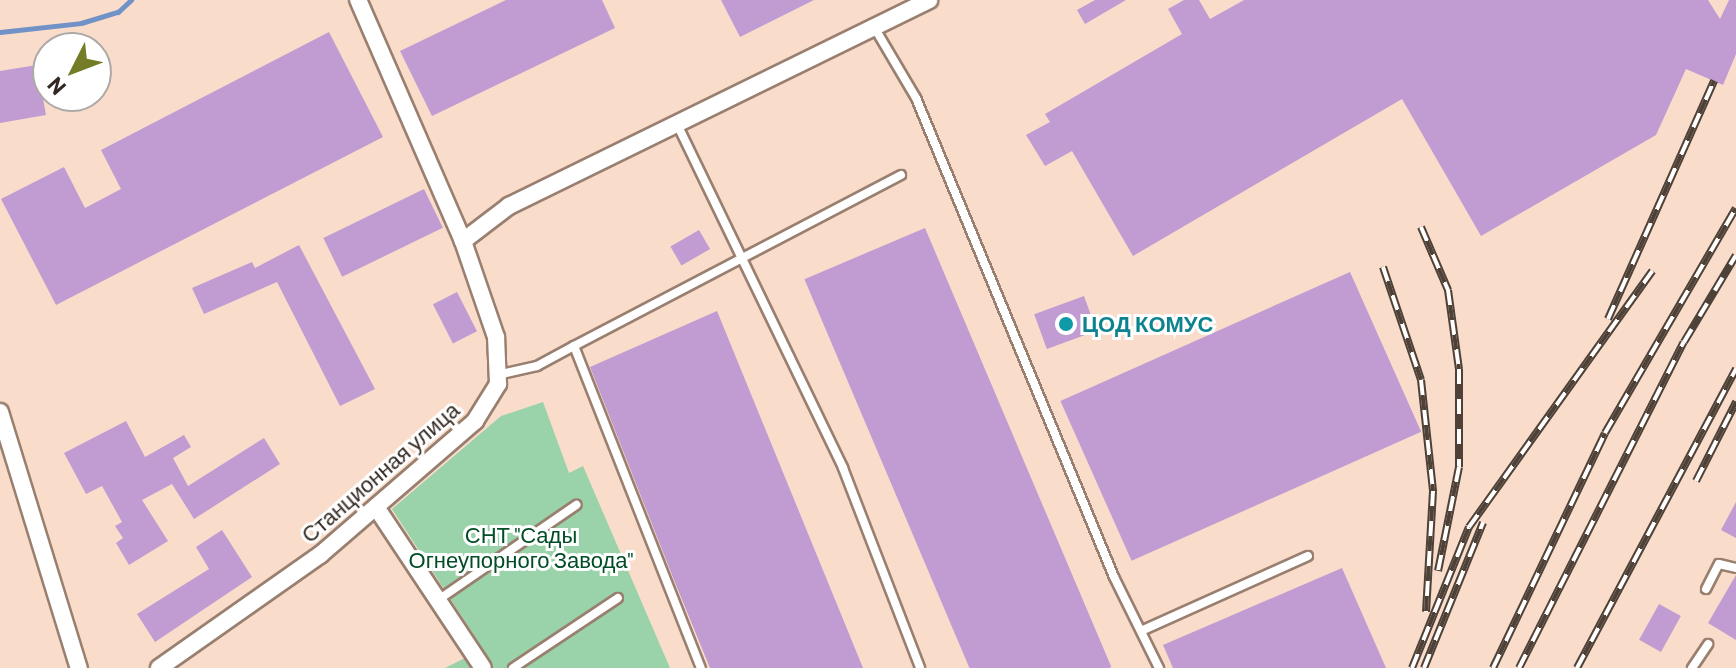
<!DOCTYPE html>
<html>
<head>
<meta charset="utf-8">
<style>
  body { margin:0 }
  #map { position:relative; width:1736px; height:668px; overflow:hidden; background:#f9dcca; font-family:Barlow,sans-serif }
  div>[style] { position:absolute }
  .green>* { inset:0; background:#9ad2aa }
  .stream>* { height:5px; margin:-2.5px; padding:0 2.5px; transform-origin:2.5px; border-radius:2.5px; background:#7092c7 }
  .building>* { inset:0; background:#c09cd3; transform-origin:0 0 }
  .roads { filter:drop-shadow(2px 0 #997f6f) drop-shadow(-2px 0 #997f6f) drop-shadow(0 2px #997f6f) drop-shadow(0 -2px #997f6f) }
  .service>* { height:8px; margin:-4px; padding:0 4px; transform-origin:4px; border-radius:4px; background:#fff }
  .minor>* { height:16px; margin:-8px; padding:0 8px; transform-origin:8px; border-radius:8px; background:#fff }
  .rail>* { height:8px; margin-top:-4px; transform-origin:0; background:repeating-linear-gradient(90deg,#fff 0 15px,#4d4138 0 30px); box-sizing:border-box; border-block:2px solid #4d4138 }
  .dots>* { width:22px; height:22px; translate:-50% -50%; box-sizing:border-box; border:4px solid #fff; border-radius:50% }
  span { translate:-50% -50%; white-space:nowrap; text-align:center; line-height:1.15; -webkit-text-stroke:6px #fff; paint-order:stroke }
  .culture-label { font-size:22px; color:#0d838f; font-weight:700 }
  .left { translate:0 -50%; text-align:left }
  .street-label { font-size:22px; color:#332922 }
  .park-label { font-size:22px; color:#014d26 }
  .north { position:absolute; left:32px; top:32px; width:80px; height:80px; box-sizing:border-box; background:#fff; border:2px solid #ada9a7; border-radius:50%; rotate:228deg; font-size:22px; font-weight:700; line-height:32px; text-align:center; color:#332922 }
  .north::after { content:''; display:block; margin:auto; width:28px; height:36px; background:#747c27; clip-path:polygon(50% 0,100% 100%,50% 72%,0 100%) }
</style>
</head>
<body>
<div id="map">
  <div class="green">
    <div style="clip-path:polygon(543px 402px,569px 473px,583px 466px,670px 668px,445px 668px,483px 649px,392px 509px,501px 416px)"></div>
  </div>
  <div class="stream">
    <div style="left:0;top:32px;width:81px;rotate:-6.3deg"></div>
    <div style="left:81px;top:23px;width:39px;rotate:-17deg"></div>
    <div style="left:118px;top:12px;width:18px;rotate:-43deg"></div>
  </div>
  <div class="building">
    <div style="clip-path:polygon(506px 0,602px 0,615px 28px,432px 116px,400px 51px)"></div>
    <div style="clip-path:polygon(721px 0,814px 0,740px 37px)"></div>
    <div style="clip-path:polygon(1095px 0,1126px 0,1085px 24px,1077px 10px)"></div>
    <div style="clip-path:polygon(1184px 0,1199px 0,1210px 19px,1244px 0,1708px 0,1720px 19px,1729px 0,1736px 0,1736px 54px,1723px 85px,1686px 69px,1656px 135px,1481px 236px,1402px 99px,1133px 256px,1072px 151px,1045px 166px,1026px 135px,1050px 122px,1045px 114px,1182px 34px,1168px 9px)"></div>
    <div style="clip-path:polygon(329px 32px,383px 137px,56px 305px,1px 199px,64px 167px,85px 208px,121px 189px,101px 150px)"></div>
    <div style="clip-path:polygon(37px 65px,46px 115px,0 123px,0 71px)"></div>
    <div style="left:424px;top:189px;width:43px;height:112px;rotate:64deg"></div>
    <div style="left:925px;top:228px;width:477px;height:131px;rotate:67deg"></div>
    <div style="left:699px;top:230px;width:22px;height:33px;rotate:60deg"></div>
    <div style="clip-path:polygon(299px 245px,375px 389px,340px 406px,277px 282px,204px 314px,192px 288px,252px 262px,255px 268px)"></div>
    <div style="left:1350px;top:272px;width:175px;height:317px;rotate:66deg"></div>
    <div style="left:457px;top:292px;width:44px;height:27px;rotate:63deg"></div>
    <div style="left:1084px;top:296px;width:37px;height:53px;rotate:70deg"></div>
    <div style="clip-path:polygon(717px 311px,863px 668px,710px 668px,674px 580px,590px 367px)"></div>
    <div style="clip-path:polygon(126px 421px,145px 457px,184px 435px,191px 447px,173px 458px,188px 486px,264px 438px,280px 464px,194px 519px,172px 484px,142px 500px,168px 541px,129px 565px,116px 543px,123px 538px,115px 526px,122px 522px,102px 486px,86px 494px,64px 453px)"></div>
    <div style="clip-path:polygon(1736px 502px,1736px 538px,1721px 530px)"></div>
    <div style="clip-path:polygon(222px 530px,252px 577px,155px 642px,137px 614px,209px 569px,196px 547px)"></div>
    <div style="clip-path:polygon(1342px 568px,1386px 668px,1173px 668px,1163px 645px)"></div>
    <div style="clip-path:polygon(1736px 575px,1736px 640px,1708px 623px)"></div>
    <div style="left:1659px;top:604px;width:25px;height:41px;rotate:29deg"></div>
  </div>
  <div class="roads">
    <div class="service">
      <div style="left:874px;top:27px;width:82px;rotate:59.4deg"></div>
      <div style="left:916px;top:98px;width:518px;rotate:67.54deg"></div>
      <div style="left:1114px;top:577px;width:102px;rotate:63.7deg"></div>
      <div style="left:677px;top:124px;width:382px;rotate:64.2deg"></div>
      <div style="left:843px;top:468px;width:214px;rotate:68.9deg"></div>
      <div style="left:574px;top:346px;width:369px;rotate:-27.6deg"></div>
      <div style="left:497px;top:375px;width:41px;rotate:-12.7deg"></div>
      <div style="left:537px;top:366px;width:42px;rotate:-28.4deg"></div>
      <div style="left:574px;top:346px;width:346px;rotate:68.5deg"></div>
      <div style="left:1706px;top:589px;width:28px;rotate:-63deg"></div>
      <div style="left:1719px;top:564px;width:17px;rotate:13deg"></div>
      <div style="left:438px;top:600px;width:168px;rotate:-34.5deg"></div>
      <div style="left:1141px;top:631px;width:183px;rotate:-24.2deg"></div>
      <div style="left:513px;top:668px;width:126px;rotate:-33.7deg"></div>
      <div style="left:1692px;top:668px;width:29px;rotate:-56deg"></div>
    </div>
    <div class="minor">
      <div style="left:463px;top:241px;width:58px;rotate:-37.3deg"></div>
      <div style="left:509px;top:206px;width:468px;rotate:-26.1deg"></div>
      <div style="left:0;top:412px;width:268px;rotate:72.9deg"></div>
      <div style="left:376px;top:507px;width:193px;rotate:56.4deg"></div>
      <div style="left:159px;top:668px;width:197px;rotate:-35.1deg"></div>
      <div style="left:320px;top:555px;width:205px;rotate:-40.8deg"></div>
      <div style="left:475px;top:421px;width:44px;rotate:-58.1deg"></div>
      <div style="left:498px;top:384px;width:47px;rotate:-92.4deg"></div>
      <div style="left:496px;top:337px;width:102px;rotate:-109deg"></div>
      <div style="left:463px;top:241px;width:263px;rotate:-113.5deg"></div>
    </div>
  </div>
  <div class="rail">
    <div style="left:1421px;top:227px;width:69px;rotate:66.8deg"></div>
    <div style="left:1448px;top:290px;width:80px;rotate:82.1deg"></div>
    <div style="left:1459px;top:369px;width:98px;rotate:90deg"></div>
    <div style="left:1459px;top:467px;width:106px;rotate:101.4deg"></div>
    <div style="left:1383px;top:267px;width:119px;rotate:71.4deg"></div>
    <div style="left:1421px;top:380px;width:112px;rotate:83.8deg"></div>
    <div style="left:1433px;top:491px;width:121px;rotate:93.3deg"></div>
    <div style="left:1608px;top:319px;width:261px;rotate:-66deg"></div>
    <div style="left:1696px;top:481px;width:89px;rotate:-63.1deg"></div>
    <div style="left:1412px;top:668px;width:152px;rotate:-68deg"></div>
    <div style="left:1469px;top:527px;width:315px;rotate:-54.4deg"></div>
    <div style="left:1424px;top:668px;width:157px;rotate:-67.9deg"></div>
    <div style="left:1493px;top:668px;width:260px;rotate:-64.5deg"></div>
    <div style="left:1605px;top:433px;width:260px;rotate:-59.8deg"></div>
    <div style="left:1519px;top:668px;width:365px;rotate:-63.2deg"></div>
    <div style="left:1684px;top:342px;width:101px;rotate:-59.1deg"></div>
    <div style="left:1577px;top:668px;width:339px;rotate:-62deg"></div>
  </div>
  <div class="dots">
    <div style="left:1066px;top:324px;background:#0f9aa8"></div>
  </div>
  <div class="culture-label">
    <span class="left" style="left:1082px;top:324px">ЦОД КОМУС</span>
  </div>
  <div class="street-label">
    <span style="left:380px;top:472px;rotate:-41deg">Станционная улица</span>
  </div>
  <div class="park-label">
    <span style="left:521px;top:547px">СНТ "Сады<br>Огнеупорного Завода"</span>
  </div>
  <div class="north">N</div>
</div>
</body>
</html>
